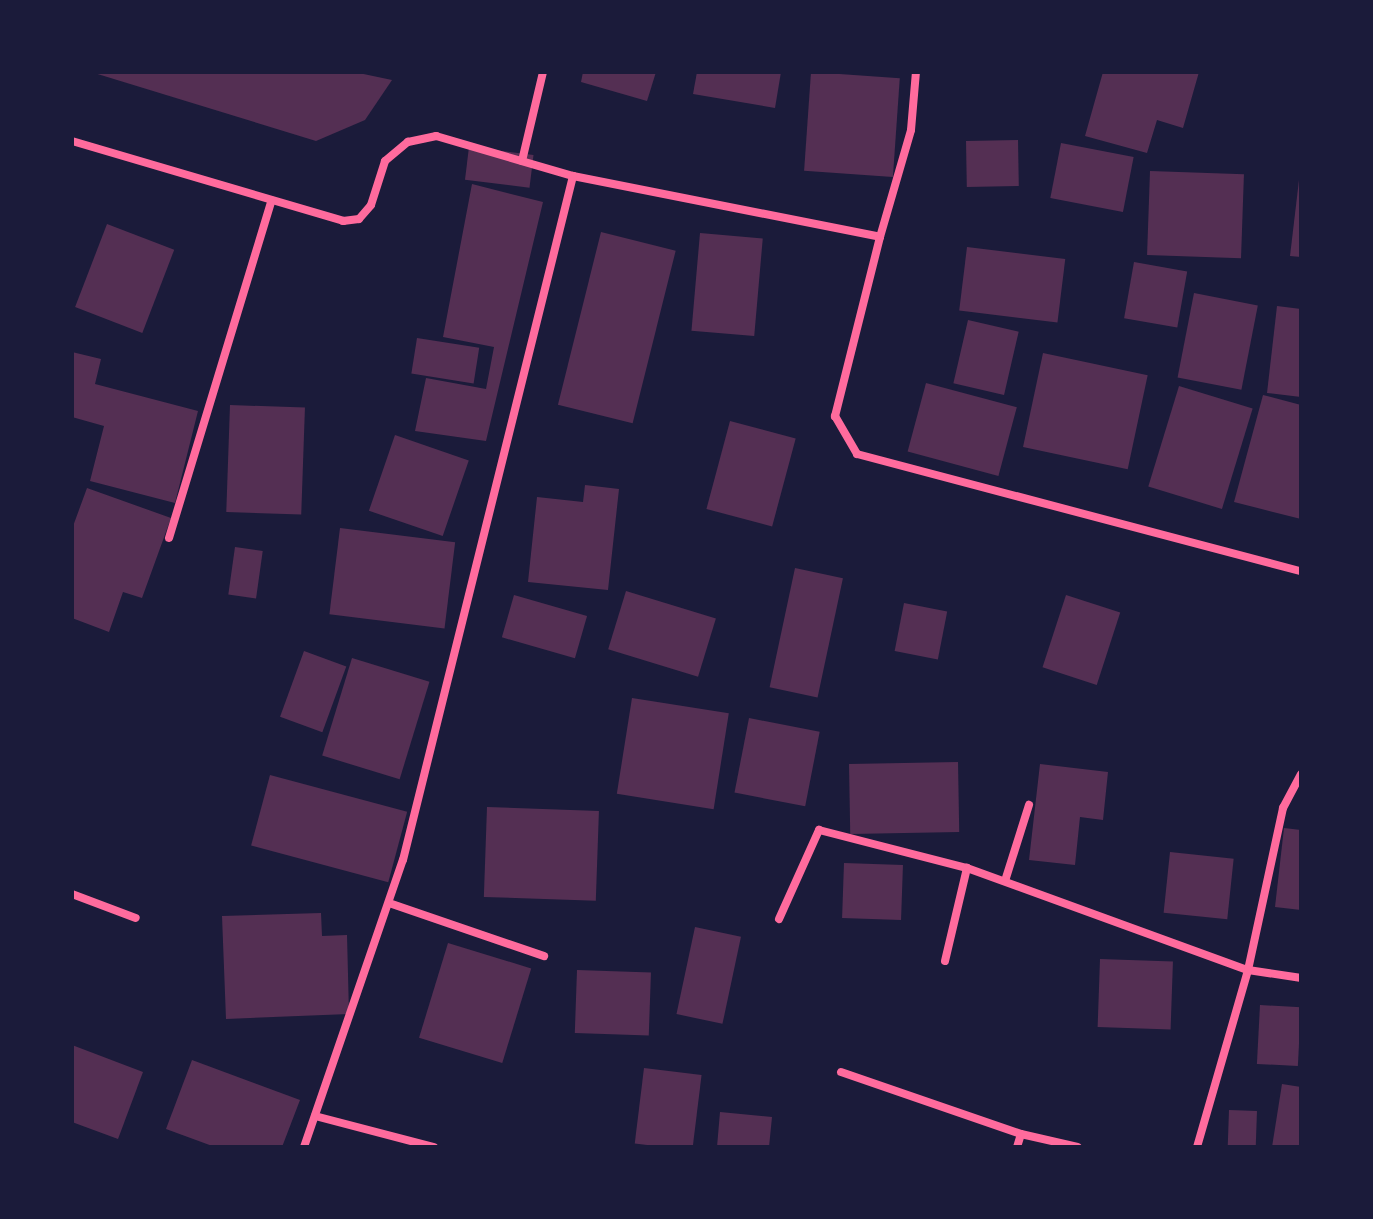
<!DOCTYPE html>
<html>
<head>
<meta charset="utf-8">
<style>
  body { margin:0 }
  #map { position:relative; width:1373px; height:1219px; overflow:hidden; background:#1b1b3a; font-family:Overpass,sans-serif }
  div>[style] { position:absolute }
  .building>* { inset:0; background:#542f53; transform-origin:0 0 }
  .minor>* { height:8px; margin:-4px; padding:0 4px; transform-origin:4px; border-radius:4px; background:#ff6b9d }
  span { translate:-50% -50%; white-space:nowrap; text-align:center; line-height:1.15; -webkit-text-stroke:8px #1b1b3a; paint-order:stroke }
  .frame { position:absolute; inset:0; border:74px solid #1b1b3a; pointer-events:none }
</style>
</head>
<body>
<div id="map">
  <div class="building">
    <div style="clip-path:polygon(91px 72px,354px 72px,392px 80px,365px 120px,316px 141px)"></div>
    <div style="clip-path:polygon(583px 72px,656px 72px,647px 101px,581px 82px)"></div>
    <div style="clip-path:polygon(697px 72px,781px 72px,775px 108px,693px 94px)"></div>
    <div style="left:811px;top:72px;width:89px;height:99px;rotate:4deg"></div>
    <div style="clip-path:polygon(1103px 72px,1199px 72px,1183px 128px,1157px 120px,1147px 153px,1085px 136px)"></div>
    <div style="left:1018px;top:140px;width:46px;height:52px;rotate:89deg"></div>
    <div style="left:1061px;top:143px;width:74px;height:56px;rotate:11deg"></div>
    <div style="left:469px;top:147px;width:65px;height:33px;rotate:7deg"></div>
    <div style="left:1150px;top:171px;width:94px;height:84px;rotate:2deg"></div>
    <div style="clip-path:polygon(1299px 180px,1301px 180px,1301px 257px,1290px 256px)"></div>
    <div style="clip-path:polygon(472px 184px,543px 202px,486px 441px,415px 431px,426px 378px,486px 389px,494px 347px,443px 337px)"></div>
    <div style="left:107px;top:224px;width:72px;height:89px;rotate:21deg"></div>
    <div style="left:601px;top:232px;width:77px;height:178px;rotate:14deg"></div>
    <div style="left:700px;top:233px;width:63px;height:98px;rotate:5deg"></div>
    <div style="left:967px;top:247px;width:99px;height:64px;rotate:7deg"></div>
    <div style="left:1134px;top:262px;width:54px;height:57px;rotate:10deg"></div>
    <div style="left:1194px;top:293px;width:65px;height:86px;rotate:11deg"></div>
    <div style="clip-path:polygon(1277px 306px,1301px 309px,1301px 397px,1267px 393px)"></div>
    <div style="left:968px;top:320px;width:52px;height:65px;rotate:13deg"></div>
    <div style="left:417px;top:338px;width:63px;height:36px;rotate:9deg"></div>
    <div style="clip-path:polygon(72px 352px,101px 359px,95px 384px,198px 411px,175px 503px,90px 481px,104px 426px,72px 417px)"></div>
    <div style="left:1043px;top:353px;width:107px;height:96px;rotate:12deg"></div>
    <div style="left:926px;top:383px;width:94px;height:71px;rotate:15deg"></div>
    <div style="left:1179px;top:386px;width:77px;height:105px;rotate:17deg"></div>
    <div style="clip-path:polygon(1263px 395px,1301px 405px,1301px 519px,1234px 502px)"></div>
    <div style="left:230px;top:405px;width:75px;height:107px;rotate:2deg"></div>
    <div style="left:730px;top:421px;width:68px;height:91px;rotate:15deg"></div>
    <div style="left:395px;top:435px;width:78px;height:80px;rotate:19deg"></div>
    <div style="clip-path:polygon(585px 485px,619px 489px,608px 590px,528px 582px,537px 497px,583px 502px)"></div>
    <div style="clip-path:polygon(87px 488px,171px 518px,142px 598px,123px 592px,109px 632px,72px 618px,72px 529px)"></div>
    <div style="left:340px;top:528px;width:116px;height:87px;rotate:7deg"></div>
    <div style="left:235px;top:547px;width:28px;height:48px;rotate:8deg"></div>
    <div style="left:795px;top:568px;width:49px;height:122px;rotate:12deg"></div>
    <div style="left:626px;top:591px;width:94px;height:61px;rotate:17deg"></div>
    <div style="left:514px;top:595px;width:76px;height:44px;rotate:16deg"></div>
    <div style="left:1066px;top:595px;width:57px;height:76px;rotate:18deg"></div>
    <div style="left:904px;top:603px;width:44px;height:49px;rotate:11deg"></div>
    <div style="left:304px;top:651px;width:45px;height:70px;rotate:20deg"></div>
    <div style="left:352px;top:658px;width:81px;height:102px;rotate:17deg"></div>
    <div style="left:632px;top:698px;width:98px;height:97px;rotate:9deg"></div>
    <div style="left:749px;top:718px;width:72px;height:76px;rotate:11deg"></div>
    <div style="left:958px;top:762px;width:70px;height:109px;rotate:89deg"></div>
    <div style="clip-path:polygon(1040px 764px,1108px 772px,1103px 820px,1080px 817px,1075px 865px,1029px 860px)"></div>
    <div style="left:270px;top:775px;width:142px;height:73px;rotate:15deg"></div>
    <div style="left:487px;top:807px;width:112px;height:90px;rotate:2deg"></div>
    <div style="clip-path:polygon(1284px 828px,1301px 830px,1301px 910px,1275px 907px)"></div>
    <div style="left:1170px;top:852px;width:64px;height:61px;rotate:6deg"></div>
    <div style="left:844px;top:863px;width:59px;height:55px;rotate:2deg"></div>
    <div style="clip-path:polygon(321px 913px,322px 936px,347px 935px,349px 1014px,226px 1019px,222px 916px)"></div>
    <div style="left:695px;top:927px;width:47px;height:89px;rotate:12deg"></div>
    <div style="left:448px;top:943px;width:87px;height:99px;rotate:17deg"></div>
    <div style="left:1100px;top:959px;width:73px;height:68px;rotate:2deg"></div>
    <div style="left:577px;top:970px;width:74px;height:63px;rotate:2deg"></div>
    <div style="left:1260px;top:1005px;width:41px;height:59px;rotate:3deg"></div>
    <div style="clip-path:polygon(72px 1045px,143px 1072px,118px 1139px,72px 1122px)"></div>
    <div style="clip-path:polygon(192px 1060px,300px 1100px,282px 1147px,215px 1147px,166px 1129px)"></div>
    <div style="left:644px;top:1068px;width:58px;height:76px;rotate:7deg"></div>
    <div style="clip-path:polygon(1282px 1084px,1301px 1087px,1301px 1147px,1272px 1147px)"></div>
    <div style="left:1229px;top:1110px;width:28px;height:37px;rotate:2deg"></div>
    <div style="clip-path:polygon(720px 1112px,772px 1117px,769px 1147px,717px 1147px)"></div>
  </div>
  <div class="minor">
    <div style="left:72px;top:141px;width:283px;rotate:16.4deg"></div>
    <div style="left:343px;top:221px;width:16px;rotate:-7deg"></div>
    <div style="left:359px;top:219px;width:18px;rotate:-49deg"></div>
    <div style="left:371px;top:205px;width:46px;rotate:-72.3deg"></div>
    <div style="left:385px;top:161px;width:30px;rotate:-40deg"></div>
    <div style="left:408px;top:142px;width:29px;rotate:-12deg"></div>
    <div style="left:436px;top:136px;width:143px;rotate:16.3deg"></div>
    <div style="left:573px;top:176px;width:313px;rotate:11.2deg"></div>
    <div style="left:880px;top:237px;width:185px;rotate:104.1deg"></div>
    <div style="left:835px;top:416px;width:44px;rotate:59.9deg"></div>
    <div style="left:857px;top:454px;width:459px;rotate:14.8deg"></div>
    <div style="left:522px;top:161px;width:91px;rotate:-76.7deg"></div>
    <div style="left:880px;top:237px;width:111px;rotate:-73.8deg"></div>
    <div style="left:911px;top:130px;width:58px;rotate:-85.1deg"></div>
    <div style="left:169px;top:538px;width:353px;rotate:-73.1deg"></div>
    <div style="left:1005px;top:881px;width:80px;rotate:-72.5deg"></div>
    <div style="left:72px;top:894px;width:68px;rotate:20.6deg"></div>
    <div style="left:389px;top:903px;width:164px;rotate:18.9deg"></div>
    <div style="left:779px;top:919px;width:98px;rotate:-65.8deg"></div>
    <div style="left:819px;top:830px;width:153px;rotate:14.4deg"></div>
    <div style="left:967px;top:868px;width:299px;rotate:20deg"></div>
    <div style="left:1248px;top:970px;width:54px;rotate:8.6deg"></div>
    <div style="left:945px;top:961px;width:96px;rotate:-76.7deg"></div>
    <div style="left:841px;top:1072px;width:190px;rotate:19deg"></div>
    <div style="left:1021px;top:1134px;width:14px;rotate:107deg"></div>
    <div style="left:315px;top:1116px;width:123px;rotate:14.6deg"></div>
    <div style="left:1021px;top:1134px;width:58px;rotate:12.8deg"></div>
    <div style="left:304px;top:1147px;width:304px;rotate:-71deg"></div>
    <div style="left:403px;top:860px;width:705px;rotate:-76.04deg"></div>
    <div style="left:1197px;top:1147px;width:184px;rotate:-73.9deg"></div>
    <div style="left:1248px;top:970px;width:166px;rotate:-77.8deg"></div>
    <div style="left:1283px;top:808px;width:38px;rotate:-62deg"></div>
  </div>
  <div class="frame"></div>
</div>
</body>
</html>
